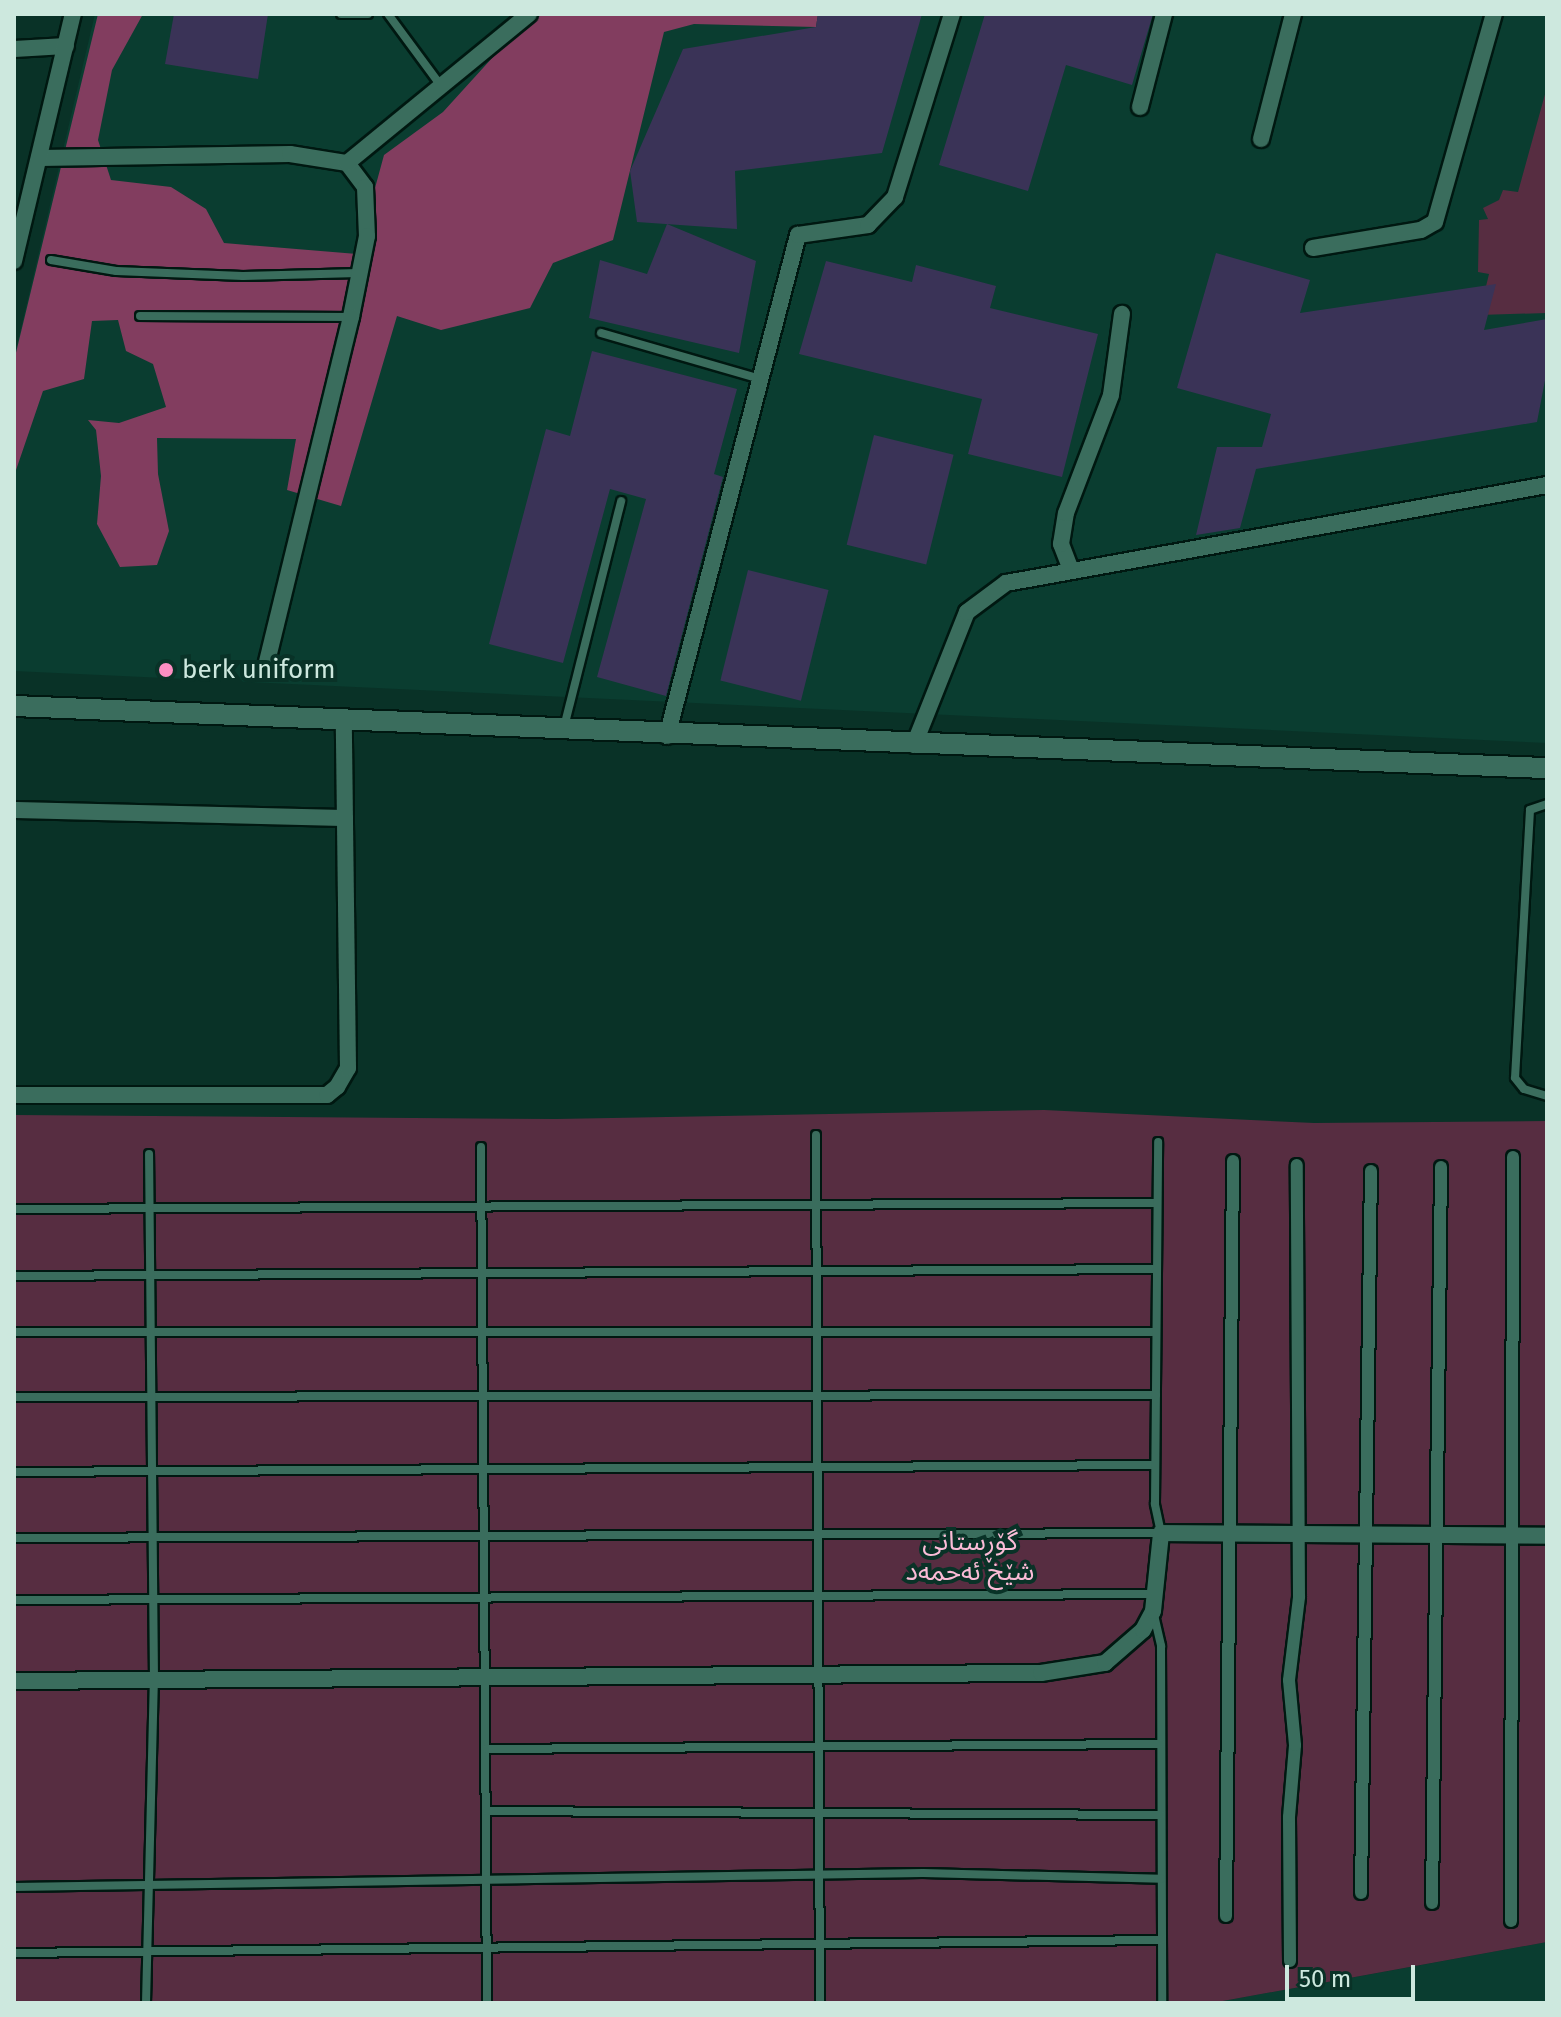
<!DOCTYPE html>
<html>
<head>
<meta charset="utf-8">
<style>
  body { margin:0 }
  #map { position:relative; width:1561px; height:2017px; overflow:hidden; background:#093227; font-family:"Fira Sans","Noto Sans Arabic",sans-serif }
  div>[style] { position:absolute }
  .built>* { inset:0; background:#0a3d30 }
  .green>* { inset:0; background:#572d41 }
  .forest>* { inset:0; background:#823d5f }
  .building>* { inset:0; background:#3a3357; transform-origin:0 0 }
  .roads { filter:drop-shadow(2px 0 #001811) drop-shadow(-2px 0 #001811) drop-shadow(0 2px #001811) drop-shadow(0 -2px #001811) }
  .service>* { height:8px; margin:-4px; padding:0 4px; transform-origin:4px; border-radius:4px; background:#3a6d5d }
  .pedestrian>* { height:12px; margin:-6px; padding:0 6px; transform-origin:6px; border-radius:6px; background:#3a6d5d }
  .minor>* { height:16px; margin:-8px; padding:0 8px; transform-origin:8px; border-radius:8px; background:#3a6d5d }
  .tertiary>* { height:20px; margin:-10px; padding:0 10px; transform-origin:10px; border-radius:10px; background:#3a6d5d }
  .dots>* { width:22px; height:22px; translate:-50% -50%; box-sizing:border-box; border:4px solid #093227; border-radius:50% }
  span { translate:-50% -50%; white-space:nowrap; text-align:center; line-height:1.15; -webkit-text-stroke:8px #093227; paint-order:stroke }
  .poi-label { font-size:26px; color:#cde8de }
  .left { translate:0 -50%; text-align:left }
  .park-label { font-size:26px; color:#fbbcd7 }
  .frame { position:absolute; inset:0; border:16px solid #cde8de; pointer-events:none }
  .scale { position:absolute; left:1285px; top:1965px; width:130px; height:36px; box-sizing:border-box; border:4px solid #cde8de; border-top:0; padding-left:10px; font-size:24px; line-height:28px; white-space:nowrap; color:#cde8de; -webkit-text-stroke:6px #093227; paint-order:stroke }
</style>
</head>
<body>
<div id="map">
  <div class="built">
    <div style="clip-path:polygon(95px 14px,1547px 14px,1547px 743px,14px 671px,14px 358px)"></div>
    <div style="clip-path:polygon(1547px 1942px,1547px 2003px,1212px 2003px,1416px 1966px)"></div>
  </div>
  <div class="green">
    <div style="clip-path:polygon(1547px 87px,1547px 313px,1479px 315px,1489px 274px,1478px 272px,1479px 220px,1488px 219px,1483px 208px,1499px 200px,1503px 190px,1518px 192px)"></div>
    <div style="clip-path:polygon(1044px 1110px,1314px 1123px,1547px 1121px,1547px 1942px,1212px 2003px,14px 2003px,14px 1115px,556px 1119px)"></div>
  </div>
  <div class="forest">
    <div style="clip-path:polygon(98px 14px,143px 14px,112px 70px,98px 140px,111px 180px,171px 187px,206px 209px,224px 243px,357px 254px,384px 155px,443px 112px,503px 46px,542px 14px,818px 14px,816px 27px,694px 24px,664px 32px,613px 240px,553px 263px,530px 308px,441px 330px,397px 316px,341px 506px,287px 490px,296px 439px,157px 438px,158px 474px,169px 531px,157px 565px,120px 567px,97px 524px,101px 476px,96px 430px,88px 420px,119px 423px,166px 407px,153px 364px,126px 351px,118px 320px,92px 321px,84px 379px,43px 391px,14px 476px,14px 361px)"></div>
  </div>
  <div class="building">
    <div style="clip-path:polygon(174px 14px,268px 14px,258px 79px,165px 64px)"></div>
    <div style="clip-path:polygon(818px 14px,922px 14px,882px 153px,735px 171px,737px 229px,637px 222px,630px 171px,683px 49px,816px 27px)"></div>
    <div style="clip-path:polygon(985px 14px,1153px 14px,1132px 85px,1066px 65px,1028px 191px,939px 165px)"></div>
    <div style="clip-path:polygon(667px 224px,756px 261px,739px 353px,589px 318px,600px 260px,647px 274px)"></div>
    <div style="clip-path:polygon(1216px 253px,1310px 280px,1300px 313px,1496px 284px,1484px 330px,1547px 319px,1547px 370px,1537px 422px,1256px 469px,1240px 528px,1196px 535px,1217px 447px,1262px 447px,1271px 414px,1177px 388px)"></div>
    <div style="clip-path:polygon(826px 261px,912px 282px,916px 265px,996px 286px,990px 308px,1098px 334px,1062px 477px,968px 454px,982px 399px,799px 354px)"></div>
    <div style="clip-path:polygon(592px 351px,737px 389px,714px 474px,723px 477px,666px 696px,597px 677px,646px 499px,610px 489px,563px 663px,489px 644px,546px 429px,570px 436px)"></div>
    <div style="left:874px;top:435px;width:82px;height:113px;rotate:14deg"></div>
    <div style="left:748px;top:570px;width:83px;height:114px;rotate:14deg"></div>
  </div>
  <div class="roads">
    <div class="service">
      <div style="left:341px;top:14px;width:27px"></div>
      <div style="left:388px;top:14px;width:89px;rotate:53.6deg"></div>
      <div style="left:51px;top:260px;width:66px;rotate:9.6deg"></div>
      <div style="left:116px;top:271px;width:127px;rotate:2.3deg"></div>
      <div style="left:243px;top:276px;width:116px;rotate:-1.5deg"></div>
      <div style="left:140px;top:316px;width:210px;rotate:0.3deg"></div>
      <div style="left:601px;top:333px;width:166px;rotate:16.1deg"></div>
      <div style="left:564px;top:727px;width:233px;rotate:-75.8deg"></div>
      <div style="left:1547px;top:804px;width:18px;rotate:161deg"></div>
      <div style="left:1530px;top:810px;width:268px;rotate:93.2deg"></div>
      <div style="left:1515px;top:1078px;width:14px;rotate:51deg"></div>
      <div style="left:1524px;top:1089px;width:24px;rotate:17deg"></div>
      <div style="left:816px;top:1135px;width:868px;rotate:89.74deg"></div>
      <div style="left:481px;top:1147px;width:856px;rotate:89.6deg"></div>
      <div style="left:14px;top:1209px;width:1143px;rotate:-0.3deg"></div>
      <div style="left:14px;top:1276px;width:1142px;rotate:-0.35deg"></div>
      <div style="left:14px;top:1332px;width:1142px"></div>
      <div style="left:14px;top:1397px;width:1142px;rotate:-0.1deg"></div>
      <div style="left:14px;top:1472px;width:1141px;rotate:-0.35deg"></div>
      <div style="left:14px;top:1538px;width:1147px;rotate:-0.25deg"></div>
      <div style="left:1161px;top:1533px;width:30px;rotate:-102deg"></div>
      <div style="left:1155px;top:1504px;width:362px;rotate:-89.5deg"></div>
      <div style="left:14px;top:1600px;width:1139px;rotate:-0.3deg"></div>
      <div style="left:1154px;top:1615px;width:32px;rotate:77deg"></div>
      <div style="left:1161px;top:1646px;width:357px;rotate:89.8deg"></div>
      <div style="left:487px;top:1749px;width:674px;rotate:-0.43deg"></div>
      <div style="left:487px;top:1811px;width:674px;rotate:0.34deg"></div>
      <div style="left:14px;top:1887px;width:909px;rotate:-0.88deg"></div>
      <div style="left:923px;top:1873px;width:238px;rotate:1.4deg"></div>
      <div style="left:14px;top:1953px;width:1147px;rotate:-0.65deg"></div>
      <div style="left:146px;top:2003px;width:323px;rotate:-88.6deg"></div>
      <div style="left:154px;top:1680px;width:526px;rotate:-90.54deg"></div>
    </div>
    <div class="pedestrian">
      <div style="left:1361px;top:1893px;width:722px;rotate:-89.21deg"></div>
      <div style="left:1432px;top:1903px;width:736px;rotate:-89.3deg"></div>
      <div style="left:1226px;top:1916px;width:755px;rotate:-89.47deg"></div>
      <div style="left:1511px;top:1921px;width:764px;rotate:-89.85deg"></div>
      <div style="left:1290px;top:1961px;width:144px;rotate:-90.4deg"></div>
      <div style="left:1289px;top:1817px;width:72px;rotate:-85.2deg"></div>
      <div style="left:1295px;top:1745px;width:65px;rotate:-95.3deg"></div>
      <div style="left:1289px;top:1680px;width:84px;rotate:-83.1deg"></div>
      <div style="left:1299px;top:1597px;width:432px;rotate:-90.3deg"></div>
    </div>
    <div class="minor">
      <div style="left:14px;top:49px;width:52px;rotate:-3.3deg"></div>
      <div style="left:1140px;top:107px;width:96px;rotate:-75.5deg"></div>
      <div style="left:1261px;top:139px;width:129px;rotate:-75.6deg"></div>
      <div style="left:40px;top:158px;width:250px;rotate:-0.9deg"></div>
      <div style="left:290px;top:154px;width:58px;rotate:9deg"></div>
      <div style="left:347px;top:163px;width:30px;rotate:53deg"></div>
      <div style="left:365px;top:187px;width:49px;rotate:87.7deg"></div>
      <div style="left:367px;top:236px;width:83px;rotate:101.2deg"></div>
      <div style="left:351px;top:317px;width:360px;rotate:103.7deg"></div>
      <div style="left:347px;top:163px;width:235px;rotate:-39.3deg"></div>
      <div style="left:1313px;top:248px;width:109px;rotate:-9.5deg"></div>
      <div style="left:1421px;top:230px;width:16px;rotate:-30deg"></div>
      <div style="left:1435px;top:222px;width:216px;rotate:-74.2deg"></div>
      <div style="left:14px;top:261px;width:254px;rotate:-76.6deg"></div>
      <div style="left:1071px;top:570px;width:28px;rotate:-111deg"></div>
      <div style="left:1061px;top:544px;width:31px;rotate:-81deg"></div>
      <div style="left:1066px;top:513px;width:126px;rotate:-69.1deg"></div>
      <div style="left:1111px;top:395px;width:82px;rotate:-82.3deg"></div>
      <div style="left:667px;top:736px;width:518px;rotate:-75.35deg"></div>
      <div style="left:798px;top:235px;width:71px;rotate:-8.1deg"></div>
      <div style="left:868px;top:225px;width:39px;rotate:-46deg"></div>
      <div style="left:895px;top:197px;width:192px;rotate:-72.7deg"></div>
      <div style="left:914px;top:745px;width:143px;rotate:-68.3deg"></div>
      <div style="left:967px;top:612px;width:49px;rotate:-36.6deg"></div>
      <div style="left:1006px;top:583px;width:550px;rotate:-10.27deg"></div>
      <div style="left:14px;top:810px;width:331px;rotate:1.4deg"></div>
      <div style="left:14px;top:1095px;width:313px"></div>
      <div style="left:327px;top:1095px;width:13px;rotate:-39deg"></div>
      <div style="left:337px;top:1087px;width:22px;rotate:-60deg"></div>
      <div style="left:348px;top:1068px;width:347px;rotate:-90.7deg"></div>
      <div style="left:14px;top:1681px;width:1027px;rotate:-0.45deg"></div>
      <div style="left:1041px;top:1673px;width:65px;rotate:-8.9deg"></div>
      <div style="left:1105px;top:1663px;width:50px;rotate:-41deg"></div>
      <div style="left:1143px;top:1630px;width:21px;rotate:-62deg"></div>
      <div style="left:1153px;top:1611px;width:78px;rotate:-84.1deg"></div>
      <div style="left:1161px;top:1533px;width:386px;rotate:0.4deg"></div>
    </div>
    <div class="tertiary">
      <div style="left:14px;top:706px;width:1534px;rotate:2.32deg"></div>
    </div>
  </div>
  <div class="dots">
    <div style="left:166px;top:670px;background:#fc8fc2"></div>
  </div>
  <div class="poi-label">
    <span class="left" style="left:182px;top:670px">berk uniform</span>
  </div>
  <div class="park-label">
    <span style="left:970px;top:1557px">گۆڕستانی<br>شێخ ئەحمەد</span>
  </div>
  <div class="frame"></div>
  <div class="scale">50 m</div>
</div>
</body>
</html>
